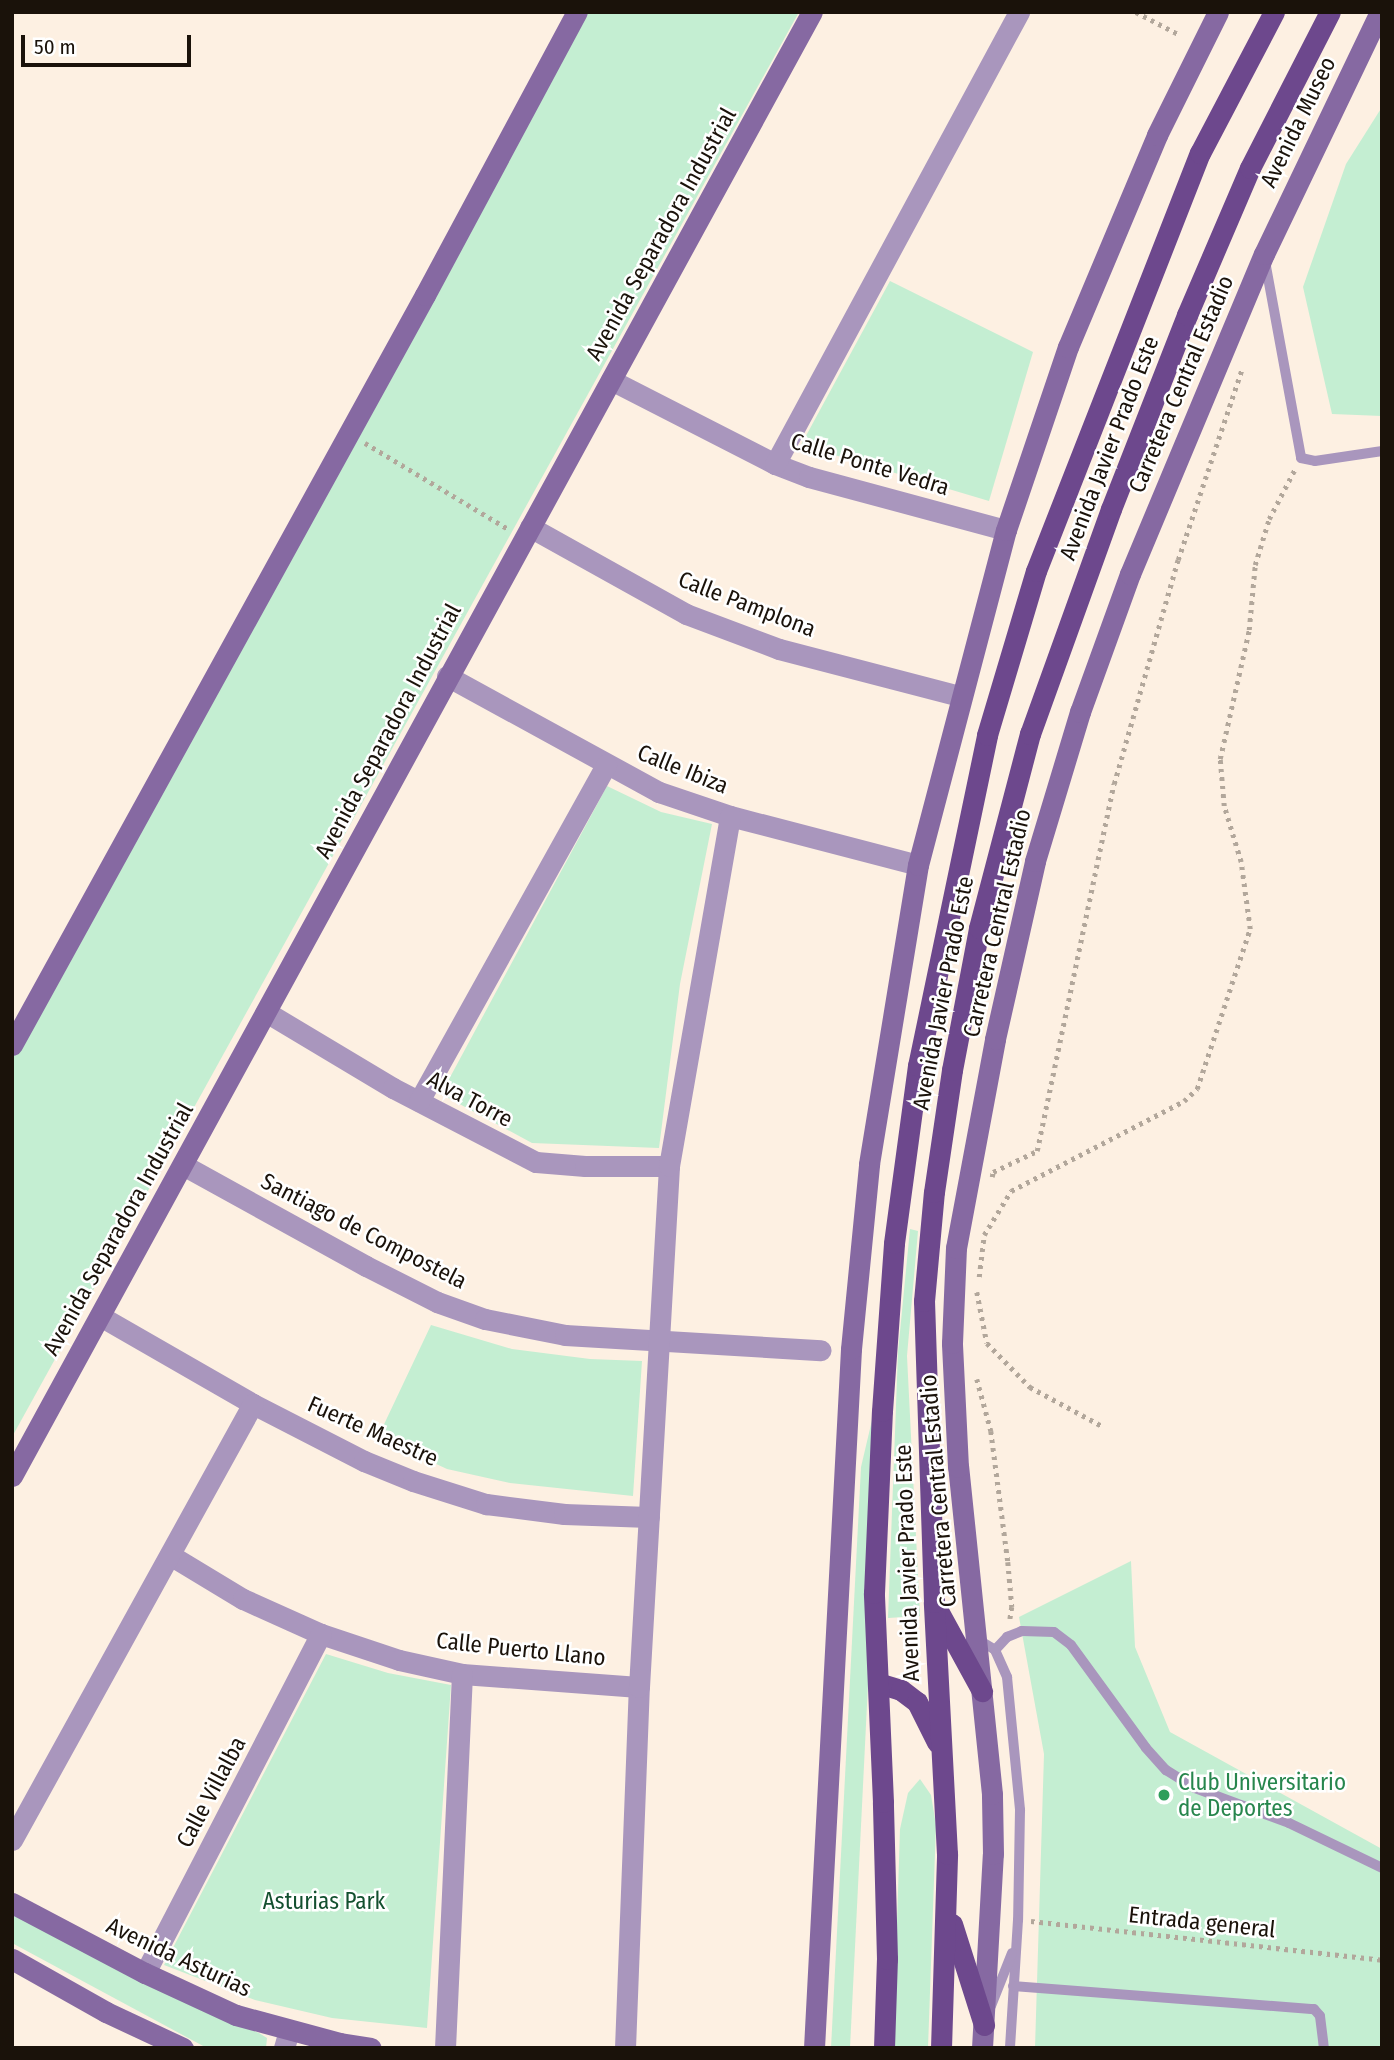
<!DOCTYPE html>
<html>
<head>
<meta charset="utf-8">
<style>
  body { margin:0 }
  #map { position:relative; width:1394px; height:2060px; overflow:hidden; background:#fdf0e2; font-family:"Fira Sans Condensed",sans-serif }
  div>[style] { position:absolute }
  .green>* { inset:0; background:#c4eed2 }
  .path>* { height:4.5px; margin-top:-2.25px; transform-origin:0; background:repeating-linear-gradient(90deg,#b2a79b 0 3.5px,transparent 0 8.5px) }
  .lane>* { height:10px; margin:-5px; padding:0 5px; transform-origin:5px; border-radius:5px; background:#a996bd }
  .street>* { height:21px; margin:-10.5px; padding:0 10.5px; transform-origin:10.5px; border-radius:10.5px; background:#a996bd }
  .secondary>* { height:21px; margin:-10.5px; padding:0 10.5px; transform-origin:10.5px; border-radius:10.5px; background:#8669a2 }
  .primary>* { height:21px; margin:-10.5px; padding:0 10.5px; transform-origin:10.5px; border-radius:10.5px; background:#6d488d }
  .dots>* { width:19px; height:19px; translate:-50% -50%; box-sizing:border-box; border:4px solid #fff; border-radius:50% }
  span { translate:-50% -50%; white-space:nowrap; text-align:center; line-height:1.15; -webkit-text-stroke:5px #fff; paint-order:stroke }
  .street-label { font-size:23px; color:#1a120a }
  .leisure-label { font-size:23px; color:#27864d }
  .left { translate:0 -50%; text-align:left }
  .park-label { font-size:23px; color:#13502f }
  .frame { position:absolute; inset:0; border:14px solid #1a120a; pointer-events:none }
  .scale { position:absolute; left:21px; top:35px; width:170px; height:32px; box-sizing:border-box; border:4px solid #1a120a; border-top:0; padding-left:9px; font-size:21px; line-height:24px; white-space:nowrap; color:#1a120a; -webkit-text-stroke:5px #fff; paint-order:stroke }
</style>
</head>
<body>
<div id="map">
  <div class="green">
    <div style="clip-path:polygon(582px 12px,799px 12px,12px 1437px,12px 1048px)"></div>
    <div style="clip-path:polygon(1382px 107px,1382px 416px,1332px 414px,1303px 287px,1346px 164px)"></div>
    <div style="clip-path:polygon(890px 281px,1033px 352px,989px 501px,801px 445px)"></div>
    <div style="clip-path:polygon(607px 786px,661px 812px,712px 824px,680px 984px,659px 1148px,532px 1143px,441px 1094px)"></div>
    <div style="clip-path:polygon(910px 1229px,918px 1231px,907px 1356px,920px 1616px,888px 1618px,898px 1352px)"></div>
    <div style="clip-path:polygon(431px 1325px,512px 1349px,590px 1359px,642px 1361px,633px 1496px,510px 1483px,447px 1469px,378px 1437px)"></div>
    <div style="clip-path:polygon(876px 1403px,875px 1543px,850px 2048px,831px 2048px,861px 1467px)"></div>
    <div style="clip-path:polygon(1131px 1561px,1135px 1647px,1170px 1732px,1382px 1849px,1382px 2048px,1035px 2048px,1044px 1754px,1019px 1617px)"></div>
    <div style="clip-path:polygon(326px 1654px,388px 1673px,451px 1685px,427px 2028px,332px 2018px,255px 2000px,164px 1965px)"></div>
    <div style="clip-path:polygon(920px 1779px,931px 1795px,936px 1825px,928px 2048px,893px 2048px,900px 1829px,908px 1793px)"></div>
    <div style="clip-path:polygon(12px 1912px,230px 2022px,259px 2033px,267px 2038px,266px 2048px,205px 2047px,12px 1943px)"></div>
  </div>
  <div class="path">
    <div style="left:1136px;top:12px;width:50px;rotate:27.6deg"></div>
    <div style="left:365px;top:443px;width:167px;rotate:31deg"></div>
    <div style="left:992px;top:1177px;width:5px;rotate:-79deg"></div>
    <div style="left:993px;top:1172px;width:49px;rotate:-25.5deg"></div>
    <div style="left:1037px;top:1151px;width:375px;rotate:-78.2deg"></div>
    <div style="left:1114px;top:784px;width:233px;rotate:-74.1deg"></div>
    <div style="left:1178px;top:560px;width:201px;rotate:-71.5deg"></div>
    <div style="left:979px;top:1277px;width:42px;rotate:-83.2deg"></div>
    <div style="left:984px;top:1235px;width:52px;rotate:-58.5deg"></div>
    <div style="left:1011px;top:1191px;width:195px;rotate:-27.5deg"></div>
    <div style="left:1184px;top:1101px;width:18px;rotate:-43deg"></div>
    <div style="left:1197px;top:1089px;width:169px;rotate:-71.7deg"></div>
    <div style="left:1250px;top:929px;width:68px;rotate:-97.7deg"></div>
    <div style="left:1241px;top:862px;width:59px;rotate:-106.9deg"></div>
    <div style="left:1224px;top:806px;width:47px;rotate:-94.9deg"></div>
    <div style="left:1220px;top:759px;width:132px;rotate:-77.3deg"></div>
    <div style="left:1249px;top:630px;width:65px;rotate:-84.7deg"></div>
    <div style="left:1255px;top:565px;width:48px;rotate:-73.1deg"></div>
    <div style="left:1269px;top:519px;width:56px;rotate:-62.5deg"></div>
    <div style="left:977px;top:1292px;width:52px;rotate:78.9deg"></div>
    <div style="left:987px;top:1343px;width:62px;rotate:45.7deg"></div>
    <div style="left:1030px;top:1387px;width:82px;rotate:28.4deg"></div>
    <div style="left:977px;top:1379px;width:54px;rotate:74.9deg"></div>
    <div style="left:991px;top:1431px;width:132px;rotate:82.6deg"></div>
    <div style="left:1008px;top:1562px;width:45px;rotate:84.9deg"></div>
    <div style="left:1012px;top:1607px;width:12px;rotate:99deg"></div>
    <div style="left:1031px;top:1921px;width:353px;rotate:6.3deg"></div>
  </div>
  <div class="lane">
    <div style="left:1265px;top:261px;width:200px;rotate:79.6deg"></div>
    <div style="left:1301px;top:458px;width:14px;rotate:12deg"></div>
    <div style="left:1315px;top:461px;width:68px;rotate:-8.5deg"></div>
    <div style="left:977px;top:1639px;width:21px;rotate:31deg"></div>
    <div style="left:995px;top:1650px;width:30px;rotate:66deg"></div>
    <div style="left:1007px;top:1677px;width:134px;rotate:84.4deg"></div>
    <div style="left:1020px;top:1810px;width:110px;rotate:91deg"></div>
    <div style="left:1018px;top:1920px;width:128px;rotate:93.6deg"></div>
    <div style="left:995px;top:1650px;width:18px;rotate:-47deg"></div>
    <div style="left:1007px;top:1637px;width:16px;rotate:-22deg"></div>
    <div style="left:1022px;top:1631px;width:32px;rotate:2deg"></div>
    <div style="left:1054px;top:1632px;width:21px;rotate:37deg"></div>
    <div style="left:1071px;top:1645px;width:127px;rotate:53.9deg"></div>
    <div style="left:1146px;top:1748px;width:30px;rotate:48deg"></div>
    <div style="left:1166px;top:1770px;width:34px;rotate:32deg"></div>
    <div style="left:1195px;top:1788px;width:100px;rotate:20.4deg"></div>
    <div style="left:1289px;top:1823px;width:103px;rotate:25.8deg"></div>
    <div style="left:1013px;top:1986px;width:302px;rotate:4.4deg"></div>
    <div style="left:1314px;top:2009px;width:9px;rotate:49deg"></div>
    <div style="left:1320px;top:2016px;width:32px;rotate:83deg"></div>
    <div style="left:991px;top:2006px;width:57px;rotate:-68.4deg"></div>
  </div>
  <div class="street">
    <div style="left:611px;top:380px;width:184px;rotate:27.1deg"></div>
    <div style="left:775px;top:464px;width:36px;rotate:21deg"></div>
    <div style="left:809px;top:477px;width:204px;rotate:15.1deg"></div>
    <div style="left:775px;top:464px;width:514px;rotate:-61.64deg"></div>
    <div style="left:530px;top:527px;width:179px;rotate:29.1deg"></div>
    <div style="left:686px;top:614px;width:99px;rotate:20.6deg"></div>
    <div style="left:779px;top:649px;width:187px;rotate:14.6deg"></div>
    <div style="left:447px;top:676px;width:242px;rotate:28.7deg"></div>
    <div style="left:659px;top:792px;width:75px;rotate:18.7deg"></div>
    <div style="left:730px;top:816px;width:194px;rotate:14.6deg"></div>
    <div style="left:266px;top:1012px;width:148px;rotate:30.9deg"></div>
    <div style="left:393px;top:1088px;width:161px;rotate:27.4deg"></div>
    <div style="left:536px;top:1162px;width:49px;rotate:4.7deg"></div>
    <div style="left:585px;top:1166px;width:84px"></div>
    <div style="left:419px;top:1101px;width:385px;rotate:-60.9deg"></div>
    <div style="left:183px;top:1165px;width:209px;rotate:28.9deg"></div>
    <div style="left:366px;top:1266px;width:80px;rotate:26.9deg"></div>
    <div style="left:437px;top:1302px;width:51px;rotate:19.5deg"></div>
    <div style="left:485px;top:1319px;width:82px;rotate:11.3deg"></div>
    <div style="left:565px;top:1335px;width:256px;rotate:3.4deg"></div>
    <div style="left:100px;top:1316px;width:177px;rotate:29.9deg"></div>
    <div style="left:253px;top:1404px;width:125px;rotate:27.2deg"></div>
    <div style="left:364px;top:1461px;width:53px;rotate:22.2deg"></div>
    <div style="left:413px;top:1481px;width:77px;rotate:17.5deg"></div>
    <div style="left:486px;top:1504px;width:79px;rotate:7.3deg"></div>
    <div style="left:564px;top:1514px;width:85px;rotate:2deg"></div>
    <div style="left:170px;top:1555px;width:85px;rotate:31.1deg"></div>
    <div style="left:243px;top:1599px;width:85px;rotate:24.2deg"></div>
    <div style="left:321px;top:1634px;width:82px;rotate:18.4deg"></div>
    <div style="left:399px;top:1660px;width:65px;rotate:12.5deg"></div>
    <div style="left:462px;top:1674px;width:177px;rotate:4.2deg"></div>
    <div style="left:12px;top:1840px;width:498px;rotate:-61.1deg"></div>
    <div style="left:145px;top:1973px;width:382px;rotate:-62.6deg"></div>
    <div style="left:284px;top:2048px;width:18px;rotate:-74deg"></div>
    <div style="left:445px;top:2048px;width:374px;rotate:-87.4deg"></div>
    <div style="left:625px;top:2048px;width:361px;rotate:-87.8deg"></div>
    <div style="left:639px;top:1687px;width:522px;rotate:-86.7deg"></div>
    <div style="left:669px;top:1166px;width:355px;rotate:-80.1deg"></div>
  </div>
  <div class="secondary">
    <div style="left:12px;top:1045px;width:856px;rotate:-61.16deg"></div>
    <div style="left:425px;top:295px;width:321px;rotate:-61.8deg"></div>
    <div style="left:12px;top:1476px;width:1668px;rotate:-61.35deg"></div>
    <div style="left:12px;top:1903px;width:150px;rotate:27.8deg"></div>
    <div style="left:145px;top:1973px;width:100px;rotate:24.8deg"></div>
    <div style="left:236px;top:2015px;width:108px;rotate:15.1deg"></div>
    <div style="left:340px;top:2043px;width:31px;rotate:9deg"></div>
    <div style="left:12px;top:1959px;width:108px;rotate:29.4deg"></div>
    <div style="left:106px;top:2012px;width:85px;rotate:25.1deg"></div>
    <div style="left:814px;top:2048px;width:700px;rotate:-86.97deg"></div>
    <div style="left:851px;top:1349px;width:186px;rotate:-84.4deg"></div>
    <div style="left:869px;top:1164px;width:303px;rotate:-80.7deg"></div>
    <div style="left:918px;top:865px;width:346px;rotate:-75.3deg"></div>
    <div style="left:1006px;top:530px;width:193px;rotate:-71.3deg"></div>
    <div style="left:1068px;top:347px;width:230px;rotate:-67.2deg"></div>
    <div style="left:1157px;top:135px;width:137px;rotate:-63.6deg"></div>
    <div style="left:982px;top:2048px;width:194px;rotate:-86.8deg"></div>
    <div style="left:993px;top:1854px;width:60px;rotate:-91deg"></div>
    <div style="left:992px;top:1794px;width:329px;rotate:-95.9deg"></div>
    <div style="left:958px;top:1467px;width:124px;rotate:-92.8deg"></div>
    <div style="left:952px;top:1343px;width:95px;rotate:-87.6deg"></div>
    <div style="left:956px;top:1248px;width:213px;rotate:-79.4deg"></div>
    <div style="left:995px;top:1039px;width:182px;rotate:-77.3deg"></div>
    <div style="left:1035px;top:861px;width:156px;rotate:-73.2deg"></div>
    <div style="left:1080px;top:712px;width:147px;rotate:-70.1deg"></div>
    <div style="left:1130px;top:574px;width:347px;rotate:-67.3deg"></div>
    <div style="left:1264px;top:254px;width:268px;rotate:-64.4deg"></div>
  </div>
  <div class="primary">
    <div style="left:936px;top:1607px;width:96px;rotate:61.3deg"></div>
    <div style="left:878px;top:1683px;width:24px;rotate:17deg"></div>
    <div style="left:901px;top:1690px;width:20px;rotate:37deg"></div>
    <div style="left:917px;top:1702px;width:45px;rotate:63.4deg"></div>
    <div style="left:952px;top:1924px;width:106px;rotate:72.4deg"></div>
    <div style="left:884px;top:2048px;width:89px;rotate:-88.1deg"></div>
    <div style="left:887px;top:1959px;width:157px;rotate:-91.5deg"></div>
    <div style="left:883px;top:1802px;width:209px;rotate:-92.5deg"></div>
    <div style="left:874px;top:1593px;width:182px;rotate:-87.5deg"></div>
    <div style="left:882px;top:1411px;width:168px;rotate:-85.9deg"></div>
    <div style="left:894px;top:1243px;width:179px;rotate:-82.3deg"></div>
    <div style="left:918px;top:1066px;width:338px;rotate:-78.2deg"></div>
    <div style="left:987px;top:735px;width:171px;rotate:-73.4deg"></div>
    <div style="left:1036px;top:571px;width:449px;rotate:-68.6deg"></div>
    <div style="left:1200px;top:153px;width:159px;rotate:-62.3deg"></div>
    <div style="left:941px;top:2048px;width:194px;rotate:-88.2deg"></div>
    <div style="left:947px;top:1854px;width:252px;rotate:-93deg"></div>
    <div style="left:934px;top:1602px;width:301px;rotate:-91.9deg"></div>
    <div style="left:924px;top:1301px;width:109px;rotate:-84.8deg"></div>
    <div style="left:934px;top:1192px;width:123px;rotate:-81.6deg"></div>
    <div style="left:952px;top:1070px;width:145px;rotate:-79.2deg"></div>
    <div style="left:979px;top:928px;width:201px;rotate:-75.3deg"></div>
    <div style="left:1030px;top:734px;width:239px;rotate:-70.2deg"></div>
    <div style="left:1111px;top:509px;width:208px;rotate:-68.6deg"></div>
    <div style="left:1187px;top:315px;width:160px;rotate:-66.8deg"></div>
    <div style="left:1250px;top:168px;width:175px;rotate:-62.9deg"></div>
  </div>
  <div class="dots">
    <div style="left:1164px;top:1795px;background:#2e9e5b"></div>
  </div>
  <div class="street-label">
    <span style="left:1298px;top:122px;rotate:-64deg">Avenida Museo</span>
    <span style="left:661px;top:234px;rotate:-61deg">Avenida Separadora Industrial</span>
    <span style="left:1181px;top:384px;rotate:-67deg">Carretera Central Estadio</span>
    <span style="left:1109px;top:448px;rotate:-69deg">Avenida Javier Prado Este</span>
    <span style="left:870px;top:464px;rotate:17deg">Calle Ponte Vedra</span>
    <span style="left:747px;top:604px;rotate:21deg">Calle Pamplona</span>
    <span style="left:388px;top:731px;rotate:-62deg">Avenida Separadora Industrial</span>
    <span style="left:683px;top:769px;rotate:22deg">Calle Ibiza</span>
    <span style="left:997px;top:923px;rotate:-77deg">Carretera Central Estadio</span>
    <span style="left:943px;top:993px;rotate:-79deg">Avenida Javier Prado Este</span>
    <span style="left:470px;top:1099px;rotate:28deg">Alva Torre</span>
    <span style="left:118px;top:1229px;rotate:-61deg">Avenida Separadora Industrial</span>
    <span style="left:364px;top:1231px;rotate:27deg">Santiago de Compostela</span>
    <span style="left:373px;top:1431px;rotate:24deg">Fuerte Maestre</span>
    <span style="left:938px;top:1491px;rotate:-95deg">Carretera Central Estadio</span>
    <span style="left:907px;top:1563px;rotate:-92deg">Avenida Javier Prado Este</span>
    <span style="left:521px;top:1649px;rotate:6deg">Calle Puerto Llano</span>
    <span style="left:211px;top:1792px;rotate:-62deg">Calle Villalba</span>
    <span style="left:1202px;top:1922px;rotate:6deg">Entrada general</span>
    <span style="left:179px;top:1957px;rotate:25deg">Avenida Asturias</span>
  </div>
  <div class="leisure-label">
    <span class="left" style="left:1178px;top:1795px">Club Universitario<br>de Deportes</span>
  </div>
  <div class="park-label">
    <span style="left:324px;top:1901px">Asturias Park</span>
  </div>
  <div class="frame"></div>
  <div class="scale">50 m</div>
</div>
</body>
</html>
